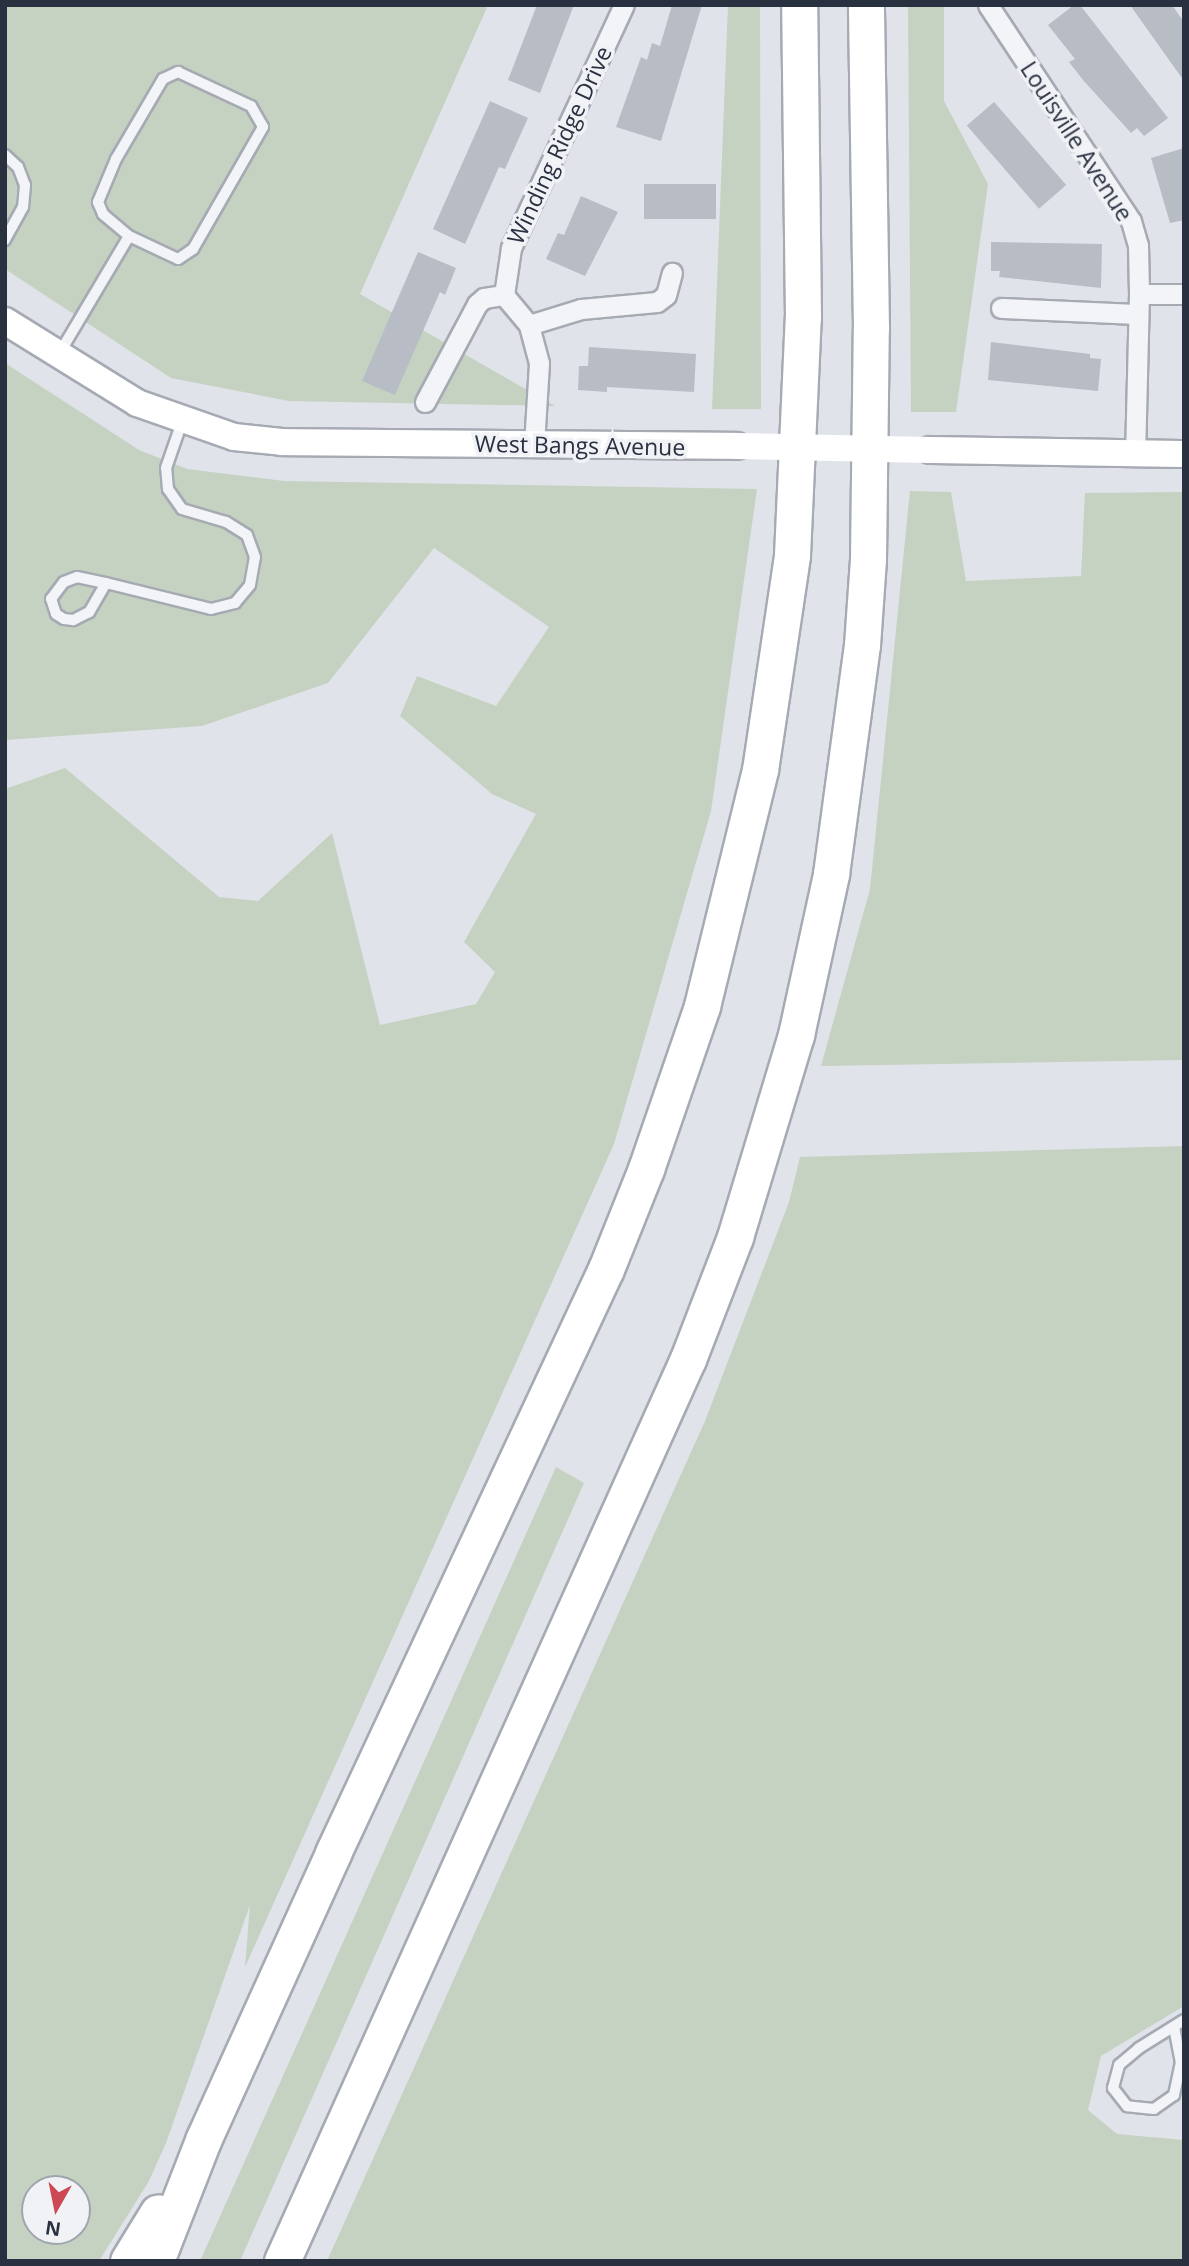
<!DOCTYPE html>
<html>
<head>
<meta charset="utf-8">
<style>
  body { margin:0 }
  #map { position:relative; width:1189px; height:2266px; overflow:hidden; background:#e0e3e9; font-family:"Open Sans",sans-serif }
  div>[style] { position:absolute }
  .green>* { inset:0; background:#c5d2c1 }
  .building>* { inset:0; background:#b7bcc5; transform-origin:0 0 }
  .roads { filter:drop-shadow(2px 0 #a5aab3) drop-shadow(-2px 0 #a5aab3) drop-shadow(0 2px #a5aab3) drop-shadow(0 -2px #a5aab3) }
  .lane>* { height:10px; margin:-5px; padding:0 5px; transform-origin:5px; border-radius:5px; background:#f3f4f7 }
  .street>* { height:19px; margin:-9.5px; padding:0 9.5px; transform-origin:9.5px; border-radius:9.5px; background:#f3f4f7 }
  .secondary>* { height:26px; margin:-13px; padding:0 13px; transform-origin:13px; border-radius:13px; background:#fff }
  .highway>* { height:35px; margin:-17.5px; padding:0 17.5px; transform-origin:17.5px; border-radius:17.5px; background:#fff }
  .secondary-bridge>* { height:26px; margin:-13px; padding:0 13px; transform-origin:13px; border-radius:13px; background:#fff }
  span { translate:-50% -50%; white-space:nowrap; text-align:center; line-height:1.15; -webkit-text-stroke:7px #f0f2f6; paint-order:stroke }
  .street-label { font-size:23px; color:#293040 }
  .frame { position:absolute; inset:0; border:7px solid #293040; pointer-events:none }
  .north { position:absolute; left:21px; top:2175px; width:70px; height:70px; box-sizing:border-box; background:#f0f2f6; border:2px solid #a0a4ad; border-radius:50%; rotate:189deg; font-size:19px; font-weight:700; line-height:28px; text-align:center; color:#293040 }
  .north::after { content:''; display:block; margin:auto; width:24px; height:32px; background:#cb4854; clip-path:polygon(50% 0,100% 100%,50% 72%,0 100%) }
</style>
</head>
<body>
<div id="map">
  <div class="green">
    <div style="clip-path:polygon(5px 5px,488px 5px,360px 294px,555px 406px,289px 401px,171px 378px,5px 269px)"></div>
    <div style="clip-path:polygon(728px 5px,760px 5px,761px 409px,712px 409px)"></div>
    <div style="clip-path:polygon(908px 5px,944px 5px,944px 101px,988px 184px,956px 412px,911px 412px)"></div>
    <div style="clip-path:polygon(evenodd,5px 363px,139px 450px,187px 469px,284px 481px,757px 489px,711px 811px,614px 1144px,245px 1967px,250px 1905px,166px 2143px,149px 2181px,99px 2261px,5px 2261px,5px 789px,65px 768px,219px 897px,258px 901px,332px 833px,380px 1025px,476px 1004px,495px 972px,464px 942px,536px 814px,492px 794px,400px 716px,417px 676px,496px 706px,549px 627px,434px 548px,328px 683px,202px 726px,5px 740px,5px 363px,35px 2189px,77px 2189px,77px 2231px,35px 2231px,35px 2189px)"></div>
    <div style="clip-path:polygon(910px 491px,951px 492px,966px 581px,1081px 576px,1085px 493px,1184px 492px,1184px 1060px,821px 1066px,870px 889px)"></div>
    <div style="clip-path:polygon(1184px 1146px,1184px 2006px,1101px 2056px,1088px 2110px,1117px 2134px,1184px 2140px,1184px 2261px,327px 2261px,705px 1421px,789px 1202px,800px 1157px)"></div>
    <div style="clip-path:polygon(556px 1467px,584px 1483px,240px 2261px,200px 2261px)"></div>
  </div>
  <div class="building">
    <div style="clip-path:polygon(537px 5px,574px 5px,540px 93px,508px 80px)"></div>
    <div style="clip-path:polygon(672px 5px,702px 5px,661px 141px,616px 127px,641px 57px,647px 60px,652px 43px,660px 46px)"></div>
    <div style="clip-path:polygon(1074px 5px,1080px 5px,1168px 118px,1144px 136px,1137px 128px,1131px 133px,1083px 80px,1069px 62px,1075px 59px,1048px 25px)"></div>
    <div style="clip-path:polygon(1130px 5px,1172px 5px,1184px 22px,1184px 81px)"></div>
    <div style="clip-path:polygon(490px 101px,528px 118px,505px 169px,499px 167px,465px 244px,433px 229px)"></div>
    <div style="left:994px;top:102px;width:110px;height:36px;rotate:49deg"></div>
    <div style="clip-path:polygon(1184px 148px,1184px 220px,1170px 223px,1151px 158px)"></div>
    <div style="left:644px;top:184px;width:72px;height:35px"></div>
    <div style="clip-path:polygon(581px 196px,618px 212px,585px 276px,546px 259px,558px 233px,564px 235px)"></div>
    <div style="clip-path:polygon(991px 242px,1102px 244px,1101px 288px,999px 277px,1000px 271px,991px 271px)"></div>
    <div style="clip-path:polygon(418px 252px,456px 268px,445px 295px,440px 292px,395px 395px,362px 381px)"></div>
    <div style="clip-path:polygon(991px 342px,1090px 354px,1090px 358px,1101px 359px,1098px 391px,988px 380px)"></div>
    <div style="clip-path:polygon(589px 347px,696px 354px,694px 392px,607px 387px,607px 392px,578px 390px,579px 366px,588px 366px)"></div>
  </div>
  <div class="roads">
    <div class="lane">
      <div style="left:178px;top:72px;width:81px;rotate:25deg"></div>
      <div style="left:251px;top:106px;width:24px;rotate:60deg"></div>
      <div style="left:263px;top:127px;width:141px;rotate:119.8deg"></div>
      <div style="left:193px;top:249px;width:18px;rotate:146deg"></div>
      <div style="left:178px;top:259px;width:54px;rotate:-154.9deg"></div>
      <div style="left:129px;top:236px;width:34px;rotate:-140deg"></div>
      <div style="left:103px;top:214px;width:13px;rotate:-113deg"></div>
      <div style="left:98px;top:202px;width:47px;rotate:-67.3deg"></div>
      <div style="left:116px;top:159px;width:93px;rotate:-59.6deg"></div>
      <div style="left:163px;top:79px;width:17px;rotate:-25deg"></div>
      <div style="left:5px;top:155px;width:18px;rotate:43deg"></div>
      <div style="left:18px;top:167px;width:19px;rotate:69deg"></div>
      <div style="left:25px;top:185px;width:22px;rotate:95deg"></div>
      <div style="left:23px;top:207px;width:38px;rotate:119deg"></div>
      <div style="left:59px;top:354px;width:137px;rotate:-59.3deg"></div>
      <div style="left:77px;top:577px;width:30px;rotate:12deg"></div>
      <div style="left:106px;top:583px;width:34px;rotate:120deg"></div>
      <div style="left:89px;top:612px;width:18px;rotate:153deg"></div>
      <div style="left:73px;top:620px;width:9px;rotate:-174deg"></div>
      <div style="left:64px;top:619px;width:9px;rotate:-148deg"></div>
      <div style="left:56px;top:614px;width:16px;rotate:-108deg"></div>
      <div style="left:51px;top:599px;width:21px;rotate:-53deg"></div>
      <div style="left:64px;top:582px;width:14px;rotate:-21deg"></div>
      <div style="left:106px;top:583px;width:108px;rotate:13.9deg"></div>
      <div style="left:211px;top:609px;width:25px;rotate:-14deg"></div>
      <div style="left:235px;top:603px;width:23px;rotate:-50deg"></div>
      <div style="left:250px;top:585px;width:28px;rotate:-80deg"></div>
      <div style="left:255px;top:557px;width:23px;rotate:-110deg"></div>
      <div style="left:247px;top:535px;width:25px;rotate:-148deg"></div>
      <div style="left:226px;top:522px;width:46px;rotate:-163.5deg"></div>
      <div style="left:182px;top:509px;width:24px;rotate:-125deg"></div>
      <div style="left:168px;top:489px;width:21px;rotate:-95deg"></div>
      <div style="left:166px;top:468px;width:49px;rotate:-70.8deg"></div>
      <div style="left:1174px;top:2027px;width:36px;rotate:79deg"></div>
      <div style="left:1181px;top:2062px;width:34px;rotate:102deg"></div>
      <div style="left:1174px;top:2095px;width:24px;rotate:145deg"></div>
      <div style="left:1154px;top:2109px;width:27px;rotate:-174deg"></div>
      <div style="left:1127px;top:2106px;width:23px;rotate:-128deg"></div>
      <div style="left:1113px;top:2088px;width:24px;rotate:-75deg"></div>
      <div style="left:1119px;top:2065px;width:26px;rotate:-40deg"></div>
      <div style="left:1139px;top:2048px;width:53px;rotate:-31.9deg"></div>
    </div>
    <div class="street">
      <div style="left:988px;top:5px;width:259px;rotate:56.5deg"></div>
      <div style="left:1131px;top:221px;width:25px;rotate:74deg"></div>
      <div style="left:1138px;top:245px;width:49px;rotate:88.8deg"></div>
      <div style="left:1139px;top:294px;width:159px;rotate:91.4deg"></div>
      <div style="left:1139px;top:294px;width:45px"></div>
      <div style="left:1001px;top:308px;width:137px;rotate:2.5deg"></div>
      <div style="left:529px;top:325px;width:54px;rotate:-17.1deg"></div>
      <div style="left:581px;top:309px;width:76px;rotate:-5.3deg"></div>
      <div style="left:657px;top:302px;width:11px;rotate:-38deg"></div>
      <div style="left:666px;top:295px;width:23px;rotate:-75deg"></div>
      <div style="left:425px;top:402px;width:111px;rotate:-62deg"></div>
      <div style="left:477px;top:304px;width:9px;rotate:-41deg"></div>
      <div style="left:484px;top:298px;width:20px;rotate:-9deg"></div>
      <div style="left:534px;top:445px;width:82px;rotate:-86.5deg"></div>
      <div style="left:539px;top:363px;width:39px;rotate:-105deg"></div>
      <div style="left:529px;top:325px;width:39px;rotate:-130deg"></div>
      <div style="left:504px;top:295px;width:48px;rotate:-81.5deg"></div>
      <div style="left:511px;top:248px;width:268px;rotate:-65.1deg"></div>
    </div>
    <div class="secondary">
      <div style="left:5px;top:321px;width:155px;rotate:31.8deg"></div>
      <div style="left:137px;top:403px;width:103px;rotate:19.3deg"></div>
      <div style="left:234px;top:437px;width:48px;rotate:5.9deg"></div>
      <div style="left:282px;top:442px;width:455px;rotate:0.5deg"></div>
      <div style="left:930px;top:450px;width:254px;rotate:0.9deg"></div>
    </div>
    <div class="highway">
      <div style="left:128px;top:2261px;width:57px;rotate:-58.5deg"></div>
      <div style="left:156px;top:2261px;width:132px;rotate:-68.7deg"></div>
      <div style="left:204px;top:2138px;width:313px;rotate:-65.6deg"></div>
      <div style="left:333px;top:1853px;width:645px;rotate:-64.95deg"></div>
      <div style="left:606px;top:1269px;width:108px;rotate:-68.2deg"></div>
      <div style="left:646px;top:1169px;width:172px;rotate:-71deg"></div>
      <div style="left:702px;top:1006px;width:243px;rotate:-76.2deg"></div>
      <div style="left:760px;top:770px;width:217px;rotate:-81.5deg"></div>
      <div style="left:792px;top:555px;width:238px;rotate:-87.4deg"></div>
      <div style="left:803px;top:317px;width:312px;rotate:-90.7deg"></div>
      <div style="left:282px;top:2261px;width:989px;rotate:-65.77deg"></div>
      <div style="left:688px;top:1359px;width:131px;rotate:-68.9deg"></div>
      <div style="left:735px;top:1237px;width:211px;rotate:-73.2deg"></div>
      <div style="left:796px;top:1035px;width:165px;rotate:-77.7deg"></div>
      <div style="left:831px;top:874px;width:231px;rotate:-82.3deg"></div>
      <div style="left:862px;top:645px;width:86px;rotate:-86deg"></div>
      <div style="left:868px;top:559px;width:231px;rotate:-89.3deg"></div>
      <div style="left:871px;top:328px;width:323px;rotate:-90.9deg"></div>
    </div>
  </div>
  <div class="secondary-bridge">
    <div style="left:737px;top:446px;width:193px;rotate:1.2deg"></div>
  </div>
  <div class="street-label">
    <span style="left:1077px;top:141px;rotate:57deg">Louisville Avenue</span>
    <span style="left:559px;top:145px;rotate:-65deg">Winding Ridge Drive</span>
    <span style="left:580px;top:445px;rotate:1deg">West Bangs Avenue</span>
  </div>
  <div class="frame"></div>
  <div class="north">N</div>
</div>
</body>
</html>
